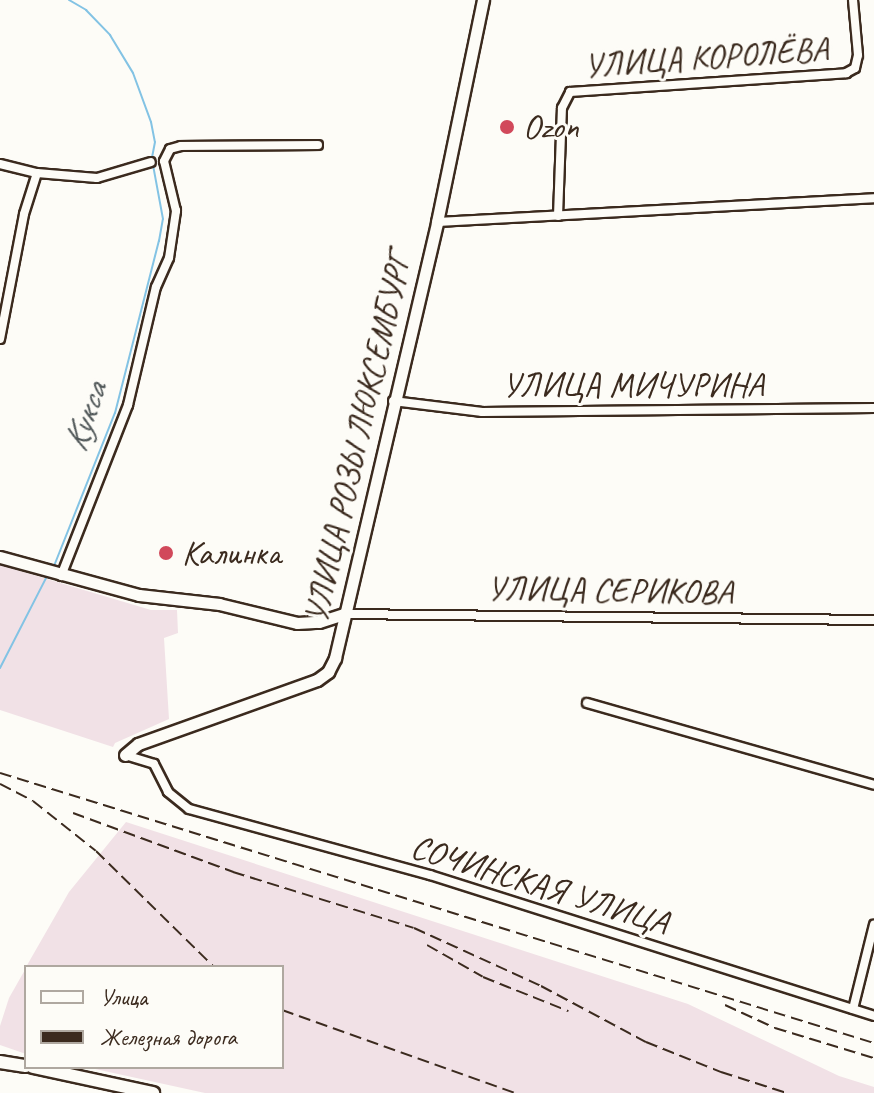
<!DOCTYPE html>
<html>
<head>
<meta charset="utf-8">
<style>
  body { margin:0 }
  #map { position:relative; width:874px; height:1093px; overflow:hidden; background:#fdfcf7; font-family:Caveat,sans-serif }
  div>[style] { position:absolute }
  .built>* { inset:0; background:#f1e1e6 }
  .stream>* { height:2px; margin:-1px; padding:0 1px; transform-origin:1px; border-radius:1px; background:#83c3e4 }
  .roads { filter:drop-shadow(2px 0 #3b2a1e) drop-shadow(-2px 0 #3b2a1e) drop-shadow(0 2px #3b2a1e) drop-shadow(0 -2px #3b2a1e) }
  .street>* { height:8px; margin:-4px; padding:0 4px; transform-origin:4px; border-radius:4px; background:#fdfcf7 }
  .secondary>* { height:11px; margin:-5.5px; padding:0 5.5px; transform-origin:5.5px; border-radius:5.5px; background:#fdfcf7 }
  .primary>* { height:12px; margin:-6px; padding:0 6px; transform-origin:6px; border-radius:6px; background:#fdfcf7 }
  .rail>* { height:2px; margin-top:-1px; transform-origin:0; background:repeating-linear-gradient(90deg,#3b2a1e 0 12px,transparent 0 18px) }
  .dots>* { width:22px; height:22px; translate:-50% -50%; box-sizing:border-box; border:4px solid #fdfcf7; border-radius:50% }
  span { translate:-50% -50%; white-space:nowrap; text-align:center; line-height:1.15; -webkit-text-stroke:6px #fdfcf7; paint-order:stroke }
  .street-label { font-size:34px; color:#3b2a1e }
  .poi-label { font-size:34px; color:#3b2a1e }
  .left { translate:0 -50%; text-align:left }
  .water-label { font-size:36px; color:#515859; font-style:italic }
  .legend { position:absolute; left:24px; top:965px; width:260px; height:104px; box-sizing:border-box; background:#fdfcf7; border:2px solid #afa8a0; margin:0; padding:10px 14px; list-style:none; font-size:24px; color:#3b2a1e }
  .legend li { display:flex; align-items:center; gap:16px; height:40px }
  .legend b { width:40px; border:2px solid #afa8a0 }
</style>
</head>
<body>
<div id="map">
  <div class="built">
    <div style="clip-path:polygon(0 565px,151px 610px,177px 610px,178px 633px,164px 638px,169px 719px,115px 743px,113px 747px,0 710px)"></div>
    <div style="clip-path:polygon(126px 822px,688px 1004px,839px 1076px,874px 1087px,874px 1093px,205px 1093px,86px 1067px,282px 1067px,282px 967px,26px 967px,69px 892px)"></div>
    <div style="clip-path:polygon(26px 968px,26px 1054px,0 1045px,0 1026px,9px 998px)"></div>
  </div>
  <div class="stream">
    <div style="left:69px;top:0;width:20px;rotate:30deg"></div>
    <div style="left:86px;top:10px;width:35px;rotate:46deg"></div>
    <div style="left:110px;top:35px;width:44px;rotate:58.8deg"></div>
    <div style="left:133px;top:73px;width:52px;rotate:69.8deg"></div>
    <div style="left:151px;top:122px;width:20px;rotate:79deg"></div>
    <div style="left:155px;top:142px;width:16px;rotate:101deg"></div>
    <div style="left:54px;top:566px;width:165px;rotate:-68.3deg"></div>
    <div style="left:115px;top:413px;width:178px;rotate:-75.7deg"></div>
    <div style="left:159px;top:241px;width:22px;rotate:-80deg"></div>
    <div style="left:163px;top:219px;width:55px;rotate:-100.5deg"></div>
    <div style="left:0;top:668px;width:106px;rotate:-62.9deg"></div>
  </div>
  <div class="roads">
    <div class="street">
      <div style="left:0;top:164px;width:38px;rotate:14deg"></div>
      <div style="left:37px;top:173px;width:60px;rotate:4.8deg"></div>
      <div style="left:97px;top:178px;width:56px;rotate:-16.5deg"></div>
      <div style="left:558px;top:216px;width:108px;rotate:-87.9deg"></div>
      <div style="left:562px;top:108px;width:18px;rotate:-63deg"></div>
      <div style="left:570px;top:92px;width:277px;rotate:-3.9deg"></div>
      <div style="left:846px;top:73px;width:10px;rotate:-29deg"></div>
      <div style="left:855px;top:68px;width:13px;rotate:-77deg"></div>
      <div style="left:858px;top:55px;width:55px;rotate:-95.2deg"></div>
      <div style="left:437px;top:222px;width:438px;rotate:-3.1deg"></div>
      <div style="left:0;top:339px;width:127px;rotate:-79.1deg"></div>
      <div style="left:24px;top:214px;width:43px;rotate:-72.4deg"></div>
      <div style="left:393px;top:401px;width:90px;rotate:7deg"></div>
      <div style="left:482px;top:412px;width:392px;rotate:-0.6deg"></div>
      <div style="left:61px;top:576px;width:184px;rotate:-68.6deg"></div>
      <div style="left:128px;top:405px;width:121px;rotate:-76.7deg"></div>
      <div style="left:156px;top:287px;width:32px;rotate:-66deg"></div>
      <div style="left:169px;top:258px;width:48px;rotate:-81.5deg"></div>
      <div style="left:176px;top:211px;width:51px;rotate:-103.5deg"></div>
      <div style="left:164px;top:161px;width:13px;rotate:-63deg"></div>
      <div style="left:170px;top:149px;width:11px;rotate:-15deg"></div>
      <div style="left:181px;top:146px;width:137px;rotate:-0.4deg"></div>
      <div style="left:344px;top:614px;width:530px;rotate:0.65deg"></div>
      <div style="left:587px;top:703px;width:298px;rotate:15.9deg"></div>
      <div style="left:125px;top:755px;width:30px;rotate:17deg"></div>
      <div style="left:154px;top:764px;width:31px;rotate:63deg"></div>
      <div style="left:168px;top:792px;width:27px;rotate:39deg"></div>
      <div style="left:189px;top:809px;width:250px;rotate:15.3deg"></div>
      <div style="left:430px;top:875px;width:466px;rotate:17.6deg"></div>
      <div style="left:853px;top:1009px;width:87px;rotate:-76deg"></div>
    </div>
    <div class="secondary">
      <div style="left:0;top:557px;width:144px;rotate:15.3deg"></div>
      <div style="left:139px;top:595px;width:81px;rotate:6.4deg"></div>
      <div style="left:219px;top:604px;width:80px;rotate:13.7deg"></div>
      <div style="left:297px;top:623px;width:22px;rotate:-3deg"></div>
      <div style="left:319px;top:622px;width:26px;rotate:-18deg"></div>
      <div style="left:125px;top:755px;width:17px;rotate:-40deg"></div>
      <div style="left:138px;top:744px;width:190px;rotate:-19.7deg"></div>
      <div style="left:317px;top:680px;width:14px;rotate:-36deg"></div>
      <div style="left:328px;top:672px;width:16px;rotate:-63deg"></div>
      <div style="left:335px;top:658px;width:448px;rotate:-76.8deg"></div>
      <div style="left:437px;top:222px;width:227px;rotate:-78.3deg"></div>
    </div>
    <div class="primary">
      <div style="left:0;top:1062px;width:26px;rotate:9deg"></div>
      <div style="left:33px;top:1067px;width:123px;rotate:12.2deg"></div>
    </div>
  </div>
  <div class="rail">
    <div style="left:0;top:773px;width:915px;rotate:17.17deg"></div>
    <div style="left:0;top:784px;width:37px;rotate:27deg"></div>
    <div style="left:33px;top:801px;width:80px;rotate:38.4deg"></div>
    <div style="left:96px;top:851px;width:165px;rotate:44.5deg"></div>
    <div style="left:73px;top:813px;width:171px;rotate:20.2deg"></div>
    <div style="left:233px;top:872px;width:189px;rotate:17.2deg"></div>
    <div style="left:414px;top:928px;width:140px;rotate:24.5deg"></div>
    <div style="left:541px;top:986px;width:119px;rotate:28.1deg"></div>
    <div style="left:646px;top:1042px;width:81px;rotate:21.8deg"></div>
    <div style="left:721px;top:1072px;width:69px;rotate:17.7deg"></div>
    <div style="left:427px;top:945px;width:64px;rotate:29.7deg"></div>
    <div style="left:483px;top:977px;width:92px;rotate:21.8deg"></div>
    <div style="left:725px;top:1005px;width:55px;rotate:24.7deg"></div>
    <div style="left:775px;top:1028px;width:103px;rotate:16.9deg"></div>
    <div style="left:282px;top:1010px;width:247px;rotate:19.6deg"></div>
  </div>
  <div class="dots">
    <div style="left:507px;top:127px;background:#d1495b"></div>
    <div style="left:166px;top:553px;background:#d1495b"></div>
  </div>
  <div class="street-label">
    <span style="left:706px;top:57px;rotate:-4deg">УЛИЦА КОРОЛЁВА</span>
    <span style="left:633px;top:385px">УЛИЦА МИЧУРИНА</span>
    <span style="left:357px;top:438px;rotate:-77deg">УЛИЦА РОЗЫ ЛЮКСЕМБУРГ</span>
    <span style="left:610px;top:590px;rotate:1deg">УЛИЦА СЕРИКОВА</span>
    <span style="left:540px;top:884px;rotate:17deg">СОЧИНСКАЯ УЛИЦА</span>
  </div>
  <div class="poi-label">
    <span class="left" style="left:523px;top:127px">Ozon</span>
    <span class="left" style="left:182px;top:553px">Калинка</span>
  </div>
  <div class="water-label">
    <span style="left:85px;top:417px;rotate:-71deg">Кукса</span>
  </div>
  <ul class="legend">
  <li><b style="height:10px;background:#fdfcf7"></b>Улица</li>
  <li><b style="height:10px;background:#3b2a1e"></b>Железная дорога</li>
  </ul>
</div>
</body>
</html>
